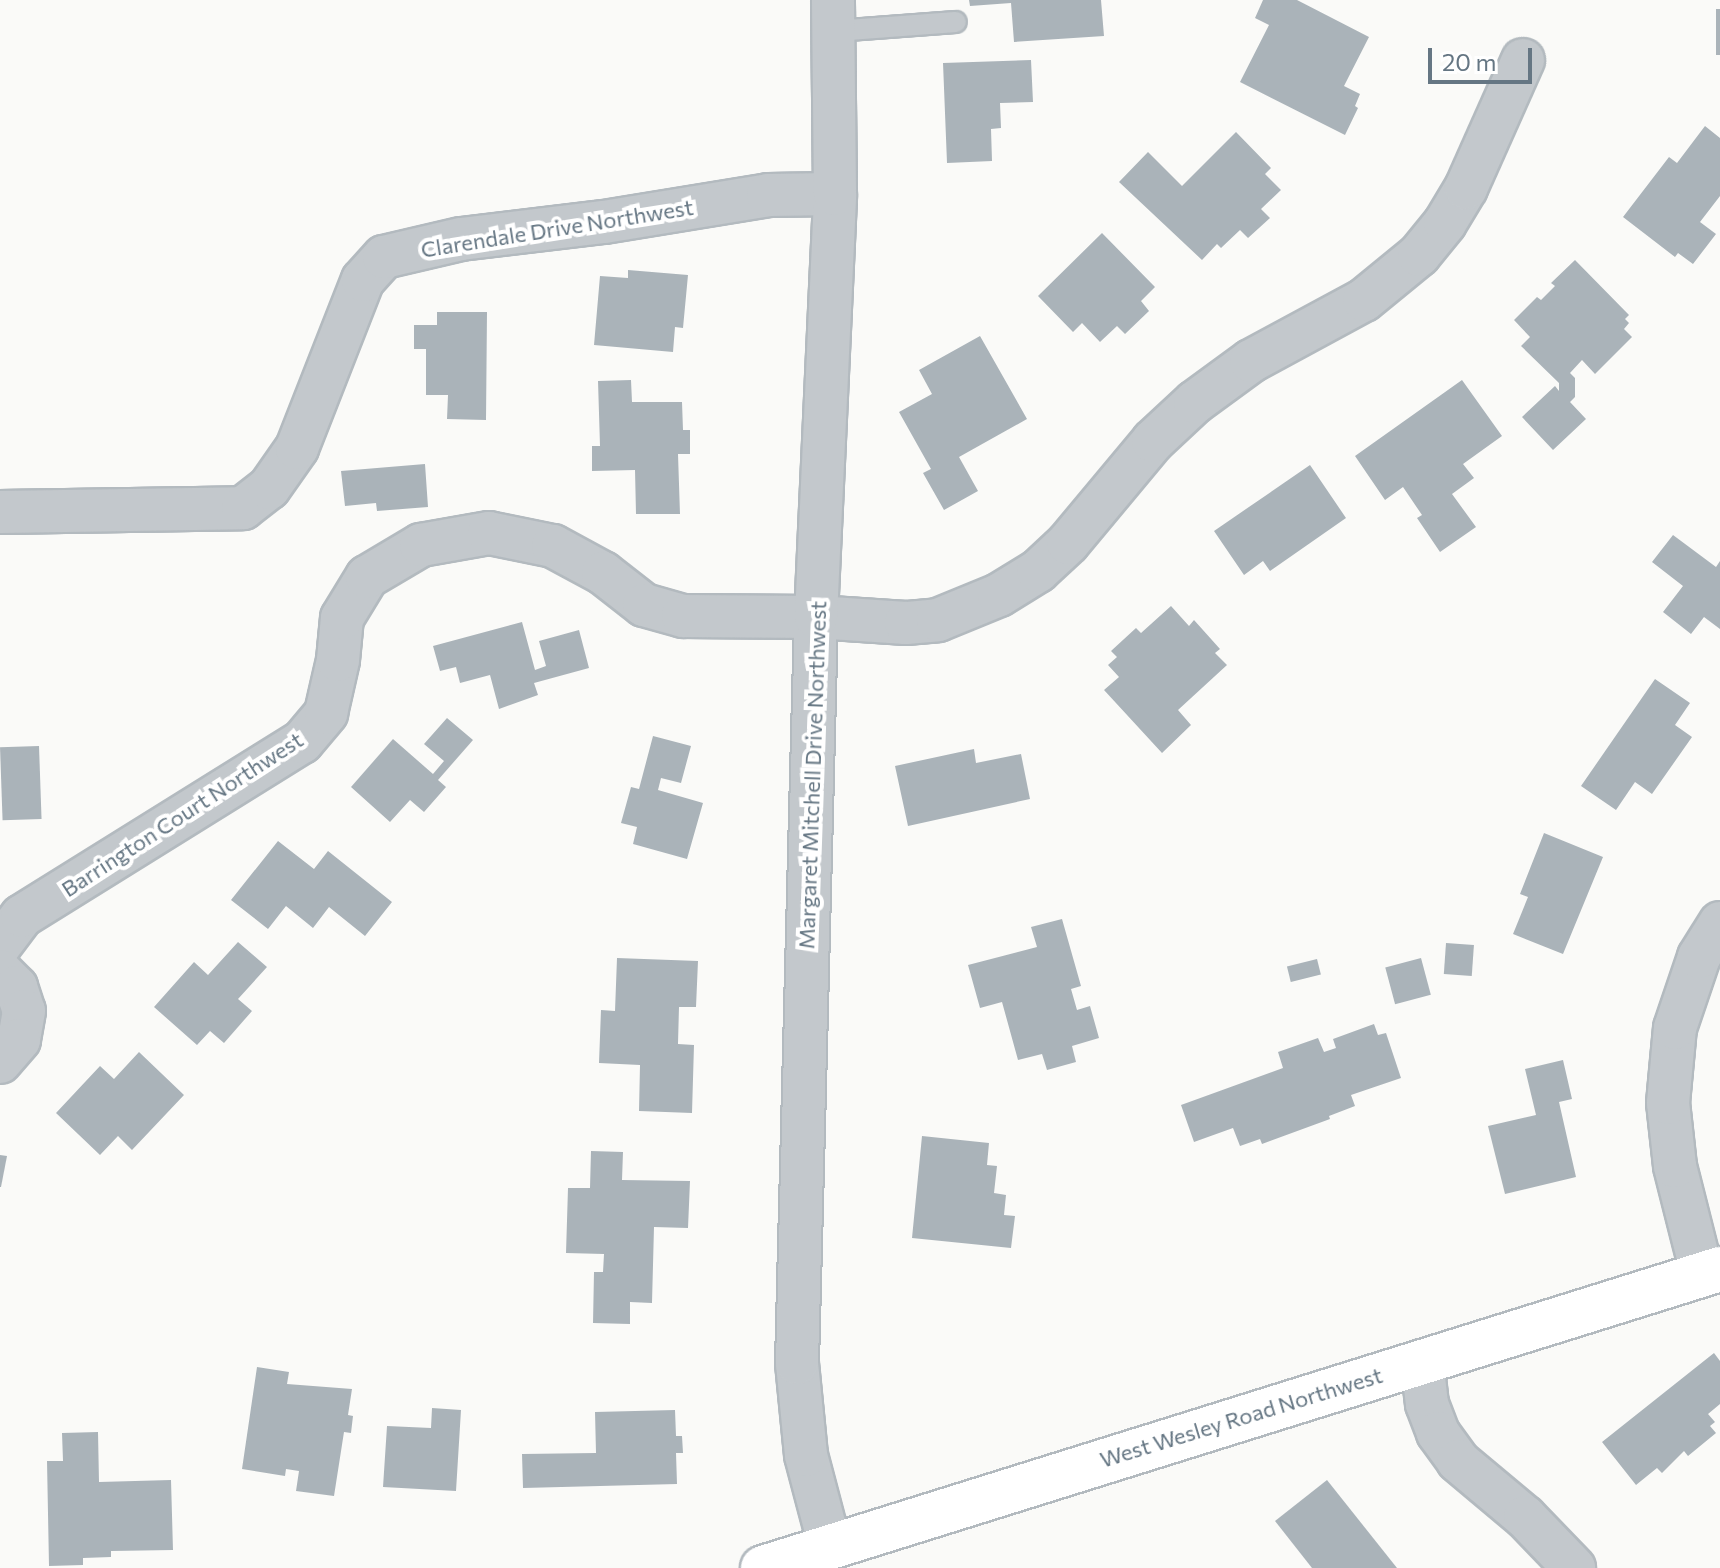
<!DOCTYPE html>
<html>
<head>
<meta charset="utf-8">
<style>
  body { margin:0 }
  #map { position:relative; width:1720px; height:1568px; overflow:hidden; background:#fafaf8; font-family:Commissioner,sans-serif }
  div>[style] { position:absolute }
  .building>* { inset:0; background:#aab3b9; transform-origin:0 0 }
  .roads { filter:drop-shadow(2px 0 #b3babf) drop-shadow(-2px 0 #b3babf) drop-shadow(0 2px #b3babf) drop-shadow(0 -2px #b3babf) }
  .lane>* { height:20px; margin:-10px; padding:0 10px; transform-origin:10px; border-radius:10px; background:#c3c8cc }
  .street>* { height:42px; margin:-21px; padding:0 21px; transform-origin:21px; border-radius:21px; background:#c3c8cc }
  .secondary>* { height:44px; margin:-22px; padding:0 22px; transform-origin:22px; border-radius:22px; background:#fff }
  span { translate:-50% -50%; white-space:nowrap; text-align:center; line-height:1.15; -webkit-text-stroke:8px #fff; paint-order:stroke }
  .street-label { font-size:22px; color:#657683 }
  .scale { position:absolute; left:1428px; top:48px; width:104px; height:36px; box-sizing:border-box; border:4px solid #657683; border-top:0; padding-left:10px; font-size:24px; line-height:28px; white-space:nowrap; color:#657683; -webkit-text-stroke:6px #fff; paint-order:stroke }
</style>
</head>
<body>
<div id="map">
  <div class="building">
    <div style="clip-path:polygon(969px 0,1101px 0,1104px 36px,1014px 42px,1011px 3px,970px 6px)"></div>
    <div style="clip-path:polygon(1263px 0,1297px 0,1369px 37px,1344px 86px,1360px 94px,1355px 106px,1358px 108px,1345px 135px,1240px 82px,1269px 25px,1255px 18px)"></div>
    <div style="left:1716px;top:9px;width:4px;height:46px"></div>
    <div style="clip-path:polygon(1031px 60px,1033px 102px,1000px 103px,1001px 128px,991px 129px,992px 161px,947px 163px,943px 63px)"></div>
    <div style="clip-path:polygon(1705px 126px,1720px 138px,1720px 196px,1700px 222px,1716px 234px,1693px 264px,1678px 253px,1675px 257px,1623px 217px,1669px 157px,1677px 163px)"></div>
    <div style="clip-path:polygon(1236px 132px,1271px 168px,1265px 174px,1281px 190px,1261px 209px,1270px 218px,1248px 238px,1240px 230px,1221px 248px,1217px 244px,1202px 260px,1119px 182px,1148px 152px,1182px 186px)"></div>
    <div style="clip-path:polygon(1102px 233px,1155px 287px,1141px 301px,1149px 311px,1125px 334px,1117px 326px,1100px 342px,1082px 323px,1073px 332px,1038px 296px)"></div>
    <div style="clip-path:polygon(1575px 260px,1629px 315px,1625px 319px,1629px 323px,1624px 329px,1632px 337px,1595px 374px,1582px 360px,1570px 373px,1575px 378px,1575px 397px,1570px 402px,1586px 419px,1553px 450px,1522px 417px,1555px 386px,1559px 391px,1559px 383px,1521px 346px,1530px 337px,1514px 320px,1537px 297px,1541px 300px,1555px 286px,1551px 283px)"></div>
    <div style="clip-path:polygon(628px 270px,688px 275px,683px 328px,675px 327px,673px 352px,594px 345px,600px 276px,628px 278px)"></div>
    <div style="clip-path:polygon(437px 312px,487px 312px,486px 420px,447px 419px,448px 395px,426px 395px,426px 349px,414px 349px,414px 325px,437px 325px)"></div>
    <div style="clip-path:polygon(980px 336px,1027px 419px,959px 457px,978px 491px,944px 510px,923px 473px,931px 469px,899px 412px,932px 394px,919px 370px)"></div>
    <div style="clip-path:polygon(631px 380px,632px 402px,682px 402px,683px 430px,690px 430px,690px 454px,678px 454px,680px 514px,636px 514px,635px 470px,592px 471px,592px 446px,600px 446px,598px 381px)"></div>
    <div style="clip-path:polygon(1462px 380px,1502px 436px,1463px 464px,1474px 478px,1452px 494px,1476px 527px,1440px 552px,1417px 518px,1422px 515px,1403px 487px,1385px 500px,1355px 456px)"></div>
    <div style="clip-path:polygon(425px 464px,428px 507px,377px 511px,376px 503px,345px 506px,341px 471px)"></div>
    <div style="clip-path:polygon(1310px 465px,1346px 518px,1270px 571px,1263px 561px,1244px 575px,1214px 531px)"></div>
    <div style="clip-path:polygon(1673px 535px,1716px 567px,1720px 561px,1720px 629px,1704px 617px,1691px 634px,1663px 612px,1683px 586px,1652px 562px)"></div>
    <div style="clip-path:polygon(1171px 606px,1189px 626px,1194px 620px,1220px 649px,1215px 653px,1227px 665px,1178px 710px,1191px 725px,1162px 753px,1104px 690px,1119px 677px,1108px 665px,1117px 657px,1111px 651px,1136px 628px,1141px 633px)"></div>
    <div style="clip-path:polygon(522px 622px,535px 670px,546px 666px,539px 641px,579px 630px,589px 668px,534px 683px,538px 695px,499px 709px,490px 675px,460px 683px,456px 667px,440px 671px,433px 646px)"></div>
    <div style="clip-path:polygon(1655px 679px,1690px 703px,1675px 725px,1692px 737px,1652px 794px,1635px 782px,1616px 810px,1581px 786px)"></div>
    <div style="clip-path:polygon(447px 718px,473px 740px,438px 780px,446px 787px,424px 812px,410px 800px,390px 822px,351px 787px,393px 739px,433px 774px,444px 761px,424px 744px)"></div>
    <div style="clip-path:polygon(653px 736px,691px 746px,681px 783px,661px 778px,658px 790px,703px 803px,687px 859px,633px 844px,637px 827px,621px 823px,631px 787px,639px 789px)"></div>
    <div style="left:39px;top:746px;width:73px;height:39px;rotate:88deg"></div>
    <div style="clip-path:polygon(974px 749px,976px 763px,1021px 754px,1030px 799px,908px 826px,895px 766px)"></div>
    <div style="clip-path:polygon(1544px 833px,1603px 857px,1563px 954px,1513px 934px,1528px 897px,1520px 894px)"></div>
    <div style="clip-path:polygon(278px 841px,314px 869px,328px 851px,392px 902px,365px 936px,329px 907px,313px 928px,286px 906px,268px 929px,231px 900px)"></div>
    <div style="clip-path:polygon(1062px 919px,1081px 986px,1071px 989px,1077px 1010px,1090px 1006px,1099px 1038px,1072px 1046px,1076px 1062px,1047px 1070px,1042px 1054px,1018px 1060px,1002px 1002px,980px 1008px,968px 965px,1037px 947px,1031px 927px)"></div>
    <div style="clip-path:polygon(238px 942px,267px 967px,238px 999px,252px 1011px,224px 1043px,210px 1031px,197px 1045px,154px 1007px,194px 962px,208px 975px)"></div>
    <div style="left:1446px;top:943px;width:28px;height:31px;rotate:4deg"></div>
    <div style="clip-path:polygon(617px 958px,698px 961px,696px 1007px,679px 1007px,678px 1044px,694px 1045px,692px 1113px,639px 1111px,640px 1065px,599px 1063px,601px 1010px,615px 1011px)"></div>
    <div style="left:1421px;top:958px;width:38px;height:37px;rotate:75deg"></div>
    <div style="left:1317px;top:959px;width:16px;height:31px;rotate:76deg"></div>
    <div style="clip-path:polygon(1374px 1024px,1378px 1035px,1386px 1033px,1401px 1078px,1351px 1095px,1355px 1106px,1329px 1116px,1330px 1119px,1262px 1144px,1260px 1139px,1240px 1146px,1233px 1128px,1194px 1142px,1181px 1105px,1283px 1068px,1278px 1052px,1318px 1038px,1324px 1052px,1336px 1048px,1333px 1039px)"></div>
    <div style="clip-path:polygon(139px 1052px,184px 1095px,132px 1150px,118px 1136px,100px 1155px,56px 1113px,100px 1066px,114px 1079px)"></div>
    <div style="clip-path:polygon(1563px 1060px,1572px 1099px,1559px 1102px,1576px 1177px,1505px 1194px,1488px 1126px,1536px 1115px,1525px 1069px)"></div>
    <div style="clip-path:polygon(922px 1136px,989px 1143px,987px 1165px,997px 1166px,994px 1193px,1006px 1195px,1004px 1215px,1015px 1216px,1011px 1248px,912px 1238px)"></div>
    <div style="clip-path:polygon(591px 1151px,623px 1152px,622px 1180px,690px 1181px,688px 1228px,654px 1227px,652px 1303px,630px 1302px,630px 1324px,593px 1323px,594px 1272px,603px 1272px,604px 1254px,566px 1253px,568px 1188px,590px 1188px)"></div>
    <div style="clip-path:polygon(0 1155px,7px 1156px,1px 1187px,0 1187px)"></div>
    <div style="clip-path:polygon(1714px 1353px,1720px 1361px,1720px 1404px,1708px 1414px,1715px 1422px,1710px 1426px,1716px 1433px,1688px 1456px,1684px 1451px,1662px 1473px,1657px 1468px,1636px 1485px,1602px 1442px)"></div>
    <div style="clip-path:polygon(257px 1367px,289px 1372px,287px 1384px,352px 1389px,348px 1415px,353px 1416px,351px 1433px,344px 1432px,334px 1496px,296px 1491px,299px 1471px,286px 1469px,285px 1476px,242px 1469px)"></div>
    <div style="clip-path:polygon(432px 1408px,461px 1410px,456px 1491px,383px 1487px,387px 1426px,431px 1428px)"></div>
    <div style="clip-path:polygon(675px 1410px,676px 1436px,682px 1436px,683px 1453px,676px 1453px,677px 1484px,523px 1488px,522px 1454px,596px 1453px,595px 1412px)"></div>
    <div style="clip-path:polygon(98px 1432px,99px 1482px,171px 1480px,173px 1550px,111px 1551px,111px 1557px,83px 1558px,83px 1565px,49px 1566px,47px 1461px,63px 1461px,62px 1433px)"></div>
    <div style="clip-path:polygon(1327px 1480px,1397px 1568px,1312px 1568px,1275px 1521px)"></div>
  </div>
  <div class="roads">
    <div class="lane">
      <div style="left:835px;top:31px;width:121px;rotate:-4.3deg"></div>
    </div>
    <div class="street">
      <div style="left:0;top:512px;width:243px;rotate:-0.9deg"></div>
      <div style="left:243px;top:508px;width:33px;rotate:-38deg"></div>
      <div style="left:269px;top:488px;width:49px;rotate:-55deg"></div>
      <div style="left:297px;top:448px;width:180px;rotate:-68.6deg"></div>
      <div style="left:363px;top:280px;width:31px;rotate:-48deg"></div>
      <div style="left:384px;top:257px;width:79px;rotate:-13.2deg"></div>
      <div style="left:461px;top:239px;width:144px;rotate:-6.8deg"></div>
      <div style="left:604px;top:222px;width:166px;rotate:-9.3deg"></div>
      <div style="left:768px;top:195px;width:67px;rotate:-0.9deg"></div>
      <div style="left:0;top:945px;width:36px;rotate:-53deg"></div>
      <div style="left:22px;top:916px;width:330px;rotate:-31.9deg"></div>
      <div style="left:302px;top:742px;width:38px;rotate:-50deg"></div>
      <div style="left:326px;top:713px;width:54px;rotate:-77.2deg"></div>
      <div style="left:338px;top:660px;width:42px;rotate:-84.6deg"></div>
      <div style="left:342px;top:618px;width:48px;rotate:-58.6deg"></div>
      <div style="left:367px;top:577px;width:63px;rotate:-30.7deg"></div>
      <div style="left:421px;top:545px;width:69px;rotate:-10deg"></div>
      <div style="left:489px;top:533px;width:65px;rotate:11.5deg"></div>
      <div style="left:553px;top:546px;width:57px;rotate:28.4deg"></div>
      <div style="left:603px;top:573px;width:52px;rotate:38deg"></div>
      <div style="left:644px;top:605px;width:41px;rotate:15.8deg"></div>
      <div style="left:683px;top:616px;width:133px;rotate:0.4deg"></div>
      <div style="left:816px;top:617px;width:90px;rotate:3.8deg"></div>
      <div style="left:906px;top:623px;width:32px;rotate:-5deg"></div>
      <div style="left:938px;top:620px;width:66px;rotate:-22.3deg"></div>
      <div style="left:999px;top:595px;width:46px;rotate:-31.6deg"></div>
      <div style="left:1038px;top:571px;width:41px;rotate:-43deg"></div>
      <div style="left:1068px;top:543px;width:133px;rotate:-50.2deg"></div>
      <div style="left:1153px;top:441px;width:57px;rotate:-42.9deg"></div>
      <div style="left:1195px;top:402px;width:69px;rotate:-36.2deg"></div>
      <div style="left:1251px;top:361px;width:128px;rotate:-28.4deg"></div>
      <div style="left:1364px;top:300px;width:71px;rotate:-39.3deg"></div>
      <div style="left:1419px;top:255px;width:41px;rotate:-50.9deg"></div>
      <div style="left:1445px;top:223px;width:41px;rotate:-59deg"></div>
      <div style="left:1466px;top:188px;width:140px;rotate:-66deg"></div>
      <div style="left:0;top:971px;width:23px;rotate:45deg"></div>
      <div style="left:16px;top:987px;width:25px;rotate:72deg"></div>
      <div style="left:24px;top:1011px;width:29px;rotate:100deg"></div>
      <div style="left:19px;top:1040px;width:29px;rotate:131deg"></div>
      <div style="left:1702px;top:1273px;width:110px;rotate:-104.2deg"></div>
      <div style="left:1675px;top:1166px;width:63px;rotate:-96.3deg"></div>
      <div style="left:1668px;top:1103px;width:75px;rotate:-84.7deg"></div>
      <div style="left:1675px;top:1028px;width:75px;rotate:-71.3deg"></div>
      <div style="left:1699px;top:957px;width:40px;rotate:-58deg"></div>
      <div style="left:1422px;top:1361px;width:43px;rotate:83.4deg"></div>
      <div style="left:1427px;top:1404px;width:31px;rotate:69deg"></div>
      <div style="left:1438px;top:1433px;width:34px;rotate:54deg"></div>
      <div style="left:1458px;top:1461px;width:87px;rotate:39.9deg"></div>
      <div style="left:1525px;top:1517px;width:71px;rotate:46.1deg"></div>
      <div style="left:830px;top:1546px;width:94px;rotate:-104.8deg"></div>
      <div style="left:806px;top:1455px;width:92px;rotate:-95.6deg"></div>
      <div style="left:797px;top:1363px;width:746px;rotate:-88.54deg"></div>
      <div style="left:816px;top:617px;width:423px;rotate:-87.4deg"></div>
      <div style="left:835px;top:194px;width:194px;rotate:-90.6deg"></div>
    </div>
    <div class="secondary">
      <div style="left:763px;top:1568px;width:1003px;rotate:-17.35deg"></div>
    </div>
  </div>
  <div class="street-label">
    <span style="left:557px;top:228px;rotate:-9deg">Clarendale Drive Northwest</span>
    <span style="left:812px;top:775px;rotate:-88deg">Margaret Mitchell Drive Northwest</span>
    <span style="left:182px;top:814px;rotate:-33deg">Barrington Court Northwest</span>
    <span style="left:1241px;top:1417px;rotate:-17deg">West Wesley Road Northwest</span>
  </div>
  <div class="scale">20 m</div>
</div>
</body>
</html>
